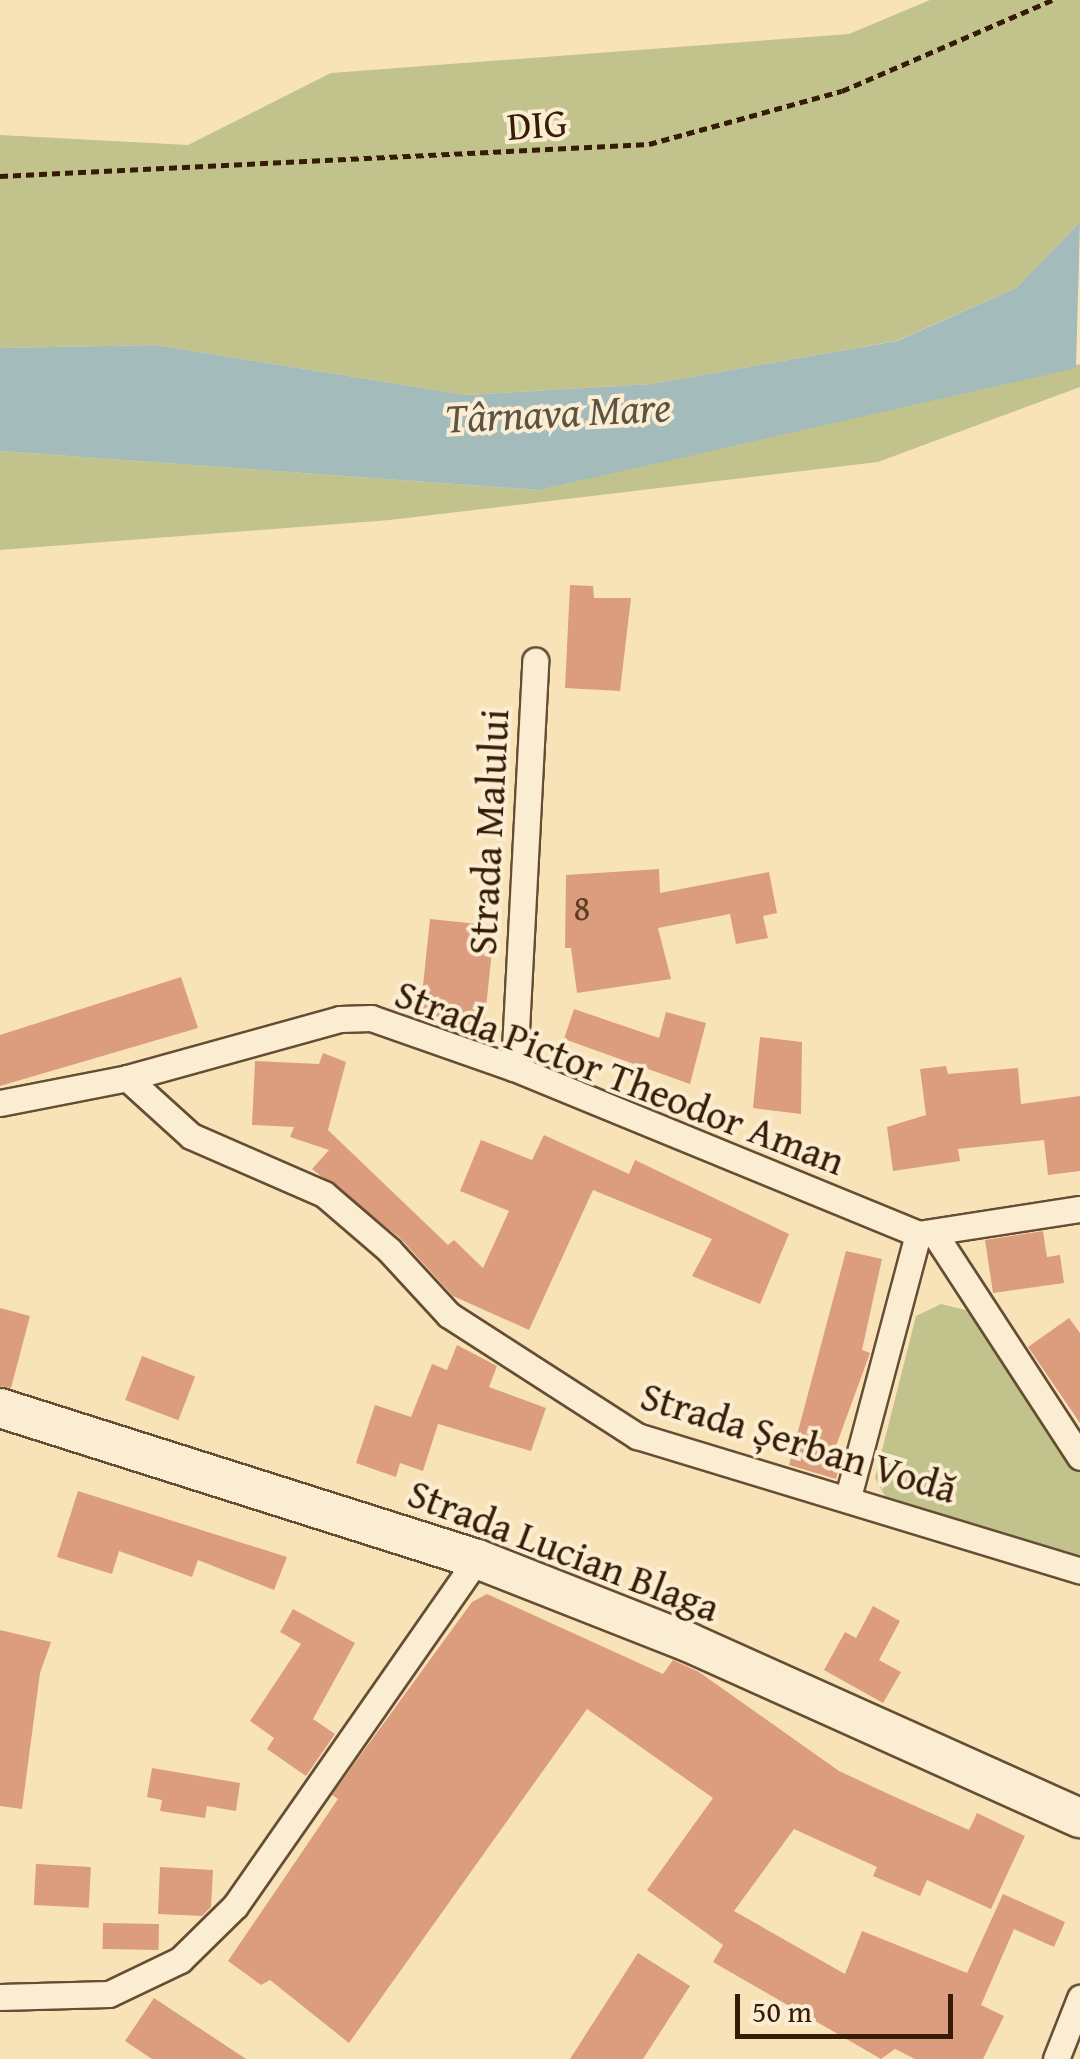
<!DOCTYPE html>
<html>
<head>
<meta charset="utf-8">
<style>
  body { margin:0 }
  #map { position:relative; width:1080px; height:2059px; overflow:hidden; background:#f8e3b9; font-family:"Gentium Book Plus",serif }
  div>[style] { position:absolute }
  .green>* { inset:0; background:#c2c28c }
  .water>* { inset:0; background:#a4bbbb }
  .building>* { inset:0; background:#db9d7d; transform-origin:0 0 }
  .path>* { height:5px; margin-top:-2.5px; transform-origin:0; background:repeating-linear-gradient(90deg,#361b06 0 8px,transparent 0 13px) }
  .roads { filter:drop-shadow(2px 0 #664d33) drop-shadow(-2px 0 #664d33) drop-shadow(0 2px #664d33) drop-shadow(0 -2px #664d33) }
  .street>* { height:25px; margin:-12.5px; padding:0 12.5px; transform-origin:12.5px; border-radius:12.5px; background:#faedd2 }
  .secondary>* { height:38px; margin:-19px; padding:0 19px; transform-origin:19px; border-radius:19px; background:#faedd2 }
  span { translate:-50% -50%; white-space:nowrap; text-align:center; line-height:1.15; -webkit-text-stroke:8px #faedd2; paint-order:stroke }
  .number-label { font-size:35px; color:#5f3c24 }
  .number-label span { -webkit-text-stroke-width:0 }
  .street-label { font-size:40px; color:#361b06 }
  .water-label { font-size:42px; color:#5c5345; font-style:italic }
  .scale { position:absolute; left:735px; top:1994px; width:218px; height:45px; box-sizing:border-box; border:5px solid #361b06; border-top:0; padding-left:12px; font-size:30px; line-height:35px; white-space:nowrap; color:#361b06; -webkit-text-stroke:8px #faedd2; paint-order:stroke }
</style>
</head>
<body>
<div id="map">
  <div class="green">
    <div style="clip-path:polygon(930px 0,1080px 0,1080px 222px,1016px 288px,896px 341px,651px 384px,466px 395px,156px 345px,0 348px,0 135px,188px 145px,331px 73px,849px 34px)"></div>
    <div style="clip-path:polygon(1080px 364px,1080px 387px,878px 462px,390px 520px,0 550px,0 451px,539px 490px)"></div>
    <div style="clip-path:polygon(941px 1304px,982px 1314px,1080px 1457px,1080px 1571px,888px 1502px,875px 1478px,916px 1316px)"></div>
  </div>
  <div class="water">
    <div style="clip-path:polygon(1080px 222px,1076px 368px,539px 490px,0 451px,0 348px,156px 345px,466px 395px,651px 384px,897px 341px,1016px 288px)"></div>
  </div>
  <div class="building">
    <div style="clip-path:polygon(570px 585px,593px 586px,594px 598px,631px 598px,620px 691px,565px 688px)"></div>
    <div style="clip-path:polygon(659px 869px,660px 893px,769px 872px,777px 913px,763px 916px,768px 938px,736px 944px,730px 914px,658px 928px,671px 979px,577px 993px,571px 948px,565px 948px,566px 875px)"></div>
    <div style="left:430px;top:919px;width:65px;height:101px;rotate:6deg"></div>
    <div style="clip-path:polygon(181px 977px,198px 1028px,0 1086px,0 1035px)"></div>
    <div style="clip-path:polygon(574px 1009px,659px 1038px,666px 1012px,706px 1023px,690px 1084px,564px 1039px)"></div>
    <div style="clip-path:polygon(760px 1037px,802px 1042px,801px 1114px,753px 1108px)"></div>
    <div style="clip-path:polygon(323px 1053px,346px 1062px,328px 1130px,448px 1245px,454px 1240px,483px 1268px,509px 1211px,460px 1191px,481px 1140px,532px 1160px,544px 1135px,629px 1174px,635px 1160px,789px 1234px,760px 1304px,692px 1276px,712px 1239px,593px 1190px,529px 1330px,453px 1296px,400px 1238px,312px 1169px,329px 1150px,290px 1137px,294px 1127px,252px 1125px,255px 1061px,319px 1064px)"></div>
    <div style="clip-path:polygon(946px 1066px,948px 1074px,1018px 1068px,1021px 1104px,1080px 1096px,1080px 1171px,1048px 1175px,1044px 1140px,958px 1149px,960px 1161px,893px 1171px,887px 1127px,926px 1115px,920px 1069px)"></div>
    <div style="clip-path:polygon(1043px 1231px,1047px 1257px,1060px 1255px,1064px 1283px,993px 1293px,985px 1240px)"></div>
    <div style="clip-path:polygon(846px 1251px,882px 1259px,862px 1350px,870px 1353px,836px 1446px,844px 1448px,836px 1479px,789px 1465px)"></div>
    <div style="clip-path:polygon(0 1308px,30px 1316px,11px 1388px,0 1386px)"></div>
    <div style="clip-path:polygon(1069px 1318px,1080px 1333px,1080px 1423px,1028px 1347px)"></div>
    <div style="clip-path:polygon(457px 1345px,497px 1366px,489px 1387px,546px 1408px,531px 1451px,438px 1424px,423px 1471px,400px 1463px,396px 1477px,356px 1463px,375px 1405px,411px 1417px,432px 1364px,447px 1370px)"></div>
    <div style="left:142px;top:1356px;width:57px;height:47px;rotate:21deg"></div>
    <div style="clip-path:polygon(78px 1491px,287px 1557px,274px 1590px,198px 1560px,192px 1577px,119px 1551px,112px 1574px,57px 1557px)"></div>
    <div style="clip-path:polygon(487px 1594px,663px 1674px,673px 1660px,699px 1672px,839px 1771px,895px 1797px,969px 1830px,977px 1813px,1025px 1836px,991px 1909px,927px 1880px,920px 1896px,873px 1876px,877px 1867px,794px 1829px,734px 1911px,845px 1974px,862px 1931px,967px 1973px,1003px 1894px,1065px 1922px,1054px 1947px,1014px 1929px,981px 2005px,1004px 2016px,983px 2059px,915px 2059px,895px 2049px,881px 2059px,713px 1962px,723px 1945px,647px 1890px,713px 1798px,587px 1709px,349px 2043px,270px 1980px,261px 1985px,228px 1961px,338px 1799px,332px 1795px,362px 1753px,472px 1602px)"></div>
    <div style="clip-path:polygon(873px 1606px,900px 1621px,879px 1660px,901px 1672px,883px 1703px,824px 1670px,845px 1632px,856px 1638px)"></div>
    <div style="clip-path:polygon(293px 1609px,355px 1643px,313px 1719px,335px 1734px,306px 1776px,267px 1749px,274px 1738px,250px 1721px,301px 1644px,280px 1632px)"></div>
    <div style="clip-path:polygon(0 1630px,51px 1642px,40px 1673px,22px 1809px,0 1806px)"></div>
    <div style="clip-path:polygon(152px 1768px,240px 1783px,236px 1811px,207px 1806px,205px 1818px,160px 1811px,162px 1800px,147px 1797px)"></div>
    <div style="left:36px;top:1864px;width:55px;height:41px;rotate:3deg"></div>
    <div style="clip-path:polygon(160px 1867px,213px 1870px,211px 1907px,202px 1916px,158px 1914px)"></div>
    <div style="left:103px;top:1923px;width:56px;height:26px;rotate:1deg"></div>
    <div style="clip-path:polygon(638px 1953px,690px 1986px,643px 2059px,570px 2059px)"></div>
    <div style="clip-path:polygon(154px 1998px,246px 2059px,152px 2059px,125px 2041px)"></div>
  </div>
  <div class="path">
    <div style="left:0;top:176px;width:650px;rotate:-2.82deg"></div>
    <div style="left:649px;top:144px;width:200px;rotate:-15.4deg"></div>
    <div style="left:842px;top:91px;width:229px;rotate:-23.4deg"></div>
  </div>
  <div class="roads">
    <div class="street">
      <div style="left:514px;top:1068px;width:408px;rotate:-87deg"></div>
      <div style="left:127px;top:1078px;width:86px;rotate:42.2deg"></div>
      <div style="left:191px;top:1136px;width:145px;rotate:23.6deg"></div>
      <div style="left:324px;top:1194px;width:86px;rotate:40.7deg"></div>
      <div style="left:389px;top:1250px;width:88px;rotate:47.3deg"></div>
      <div style="left:449px;top:1315px;width:224px;rotate:32.8deg"></div>
      <div style="left:637px;top:1436px;width:463px;rotate:16.9deg"></div>
      <div style="left:0;top:1103px;width:129px;rotate:-11.1deg"></div>
      <div style="left:127px;top:1078px;width:221px;rotate:-15.5deg"></div>
      <div style="left:340px;top:1019px;width:31px;rotate:-2deg"></div>
      <div style="left:371px;top:1018px;width:151px;rotate:19.3deg"></div>
      <div style="left:514px;top:1068px;width:437px;rotate:22.3deg"></div>
      <div style="left:918px;top:1234px;width:164px;rotate:-8.8deg"></div>
      <div style="left:934px;top:1233px;width:267px;rotate:56.9deg"></div>
      <div style="left:848px;top:1497px;width:272px;rotate:-75.1deg"></div>
      <div style="left:0;top:1997px;width:109px;rotate:-1.6deg"></div>
      <div style="left:109px;top:1994px;width:79px;rotate:-25.6deg"></div>
      <div style="left:180px;top:1960px;width:77px;rotate:-44.5deg"></div>
      <div style="left:235px;top:1906px;width:423px;rotate:-55.1deg"></div>
      <div style="left:1056px;top:2059px;width:66px;rotate:-68.5deg"></div>
    </div>
    <div class="secondary">
      <div style="left:0;top:1408px;width:500px;rotate:17.57deg"></div>
      <div style="left:477px;top:1559px;width:227px;rotate:21.5deg"></div>
      <div style="left:688px;top:1642px;width:430px;rotate:24.2deg"></div>
    </div>
  </div>
  <div class="number-label">
    <span style="left:582px;top:908px">8</span>
  </div>
  <div class="street-label">
    <span style="left:537px;top:124px;rotate:-4deg">DIG</span>
    <span style="left:488px;top:832px;rotate:-87deg">Strada Malului</span>
    <span style="left:620px;top:1077px;rotate:21deg">Strada Pictor Theodor Aman</span>
    <span style="left:799px;top:1442px;rotate:17deg">Strada Șerban Vodă</span>
    <span style="left:564px;top:1550px;rotate:21deg">Strada Lucian Blaga</span>
  </div>
  <div class="water-label">
    <span style="left:558px;top:412px;rotate:-3deg">Târnava Mare</span>
  </div>
  <div class="scale">50 m</div>
</div>
</body>
</html>
